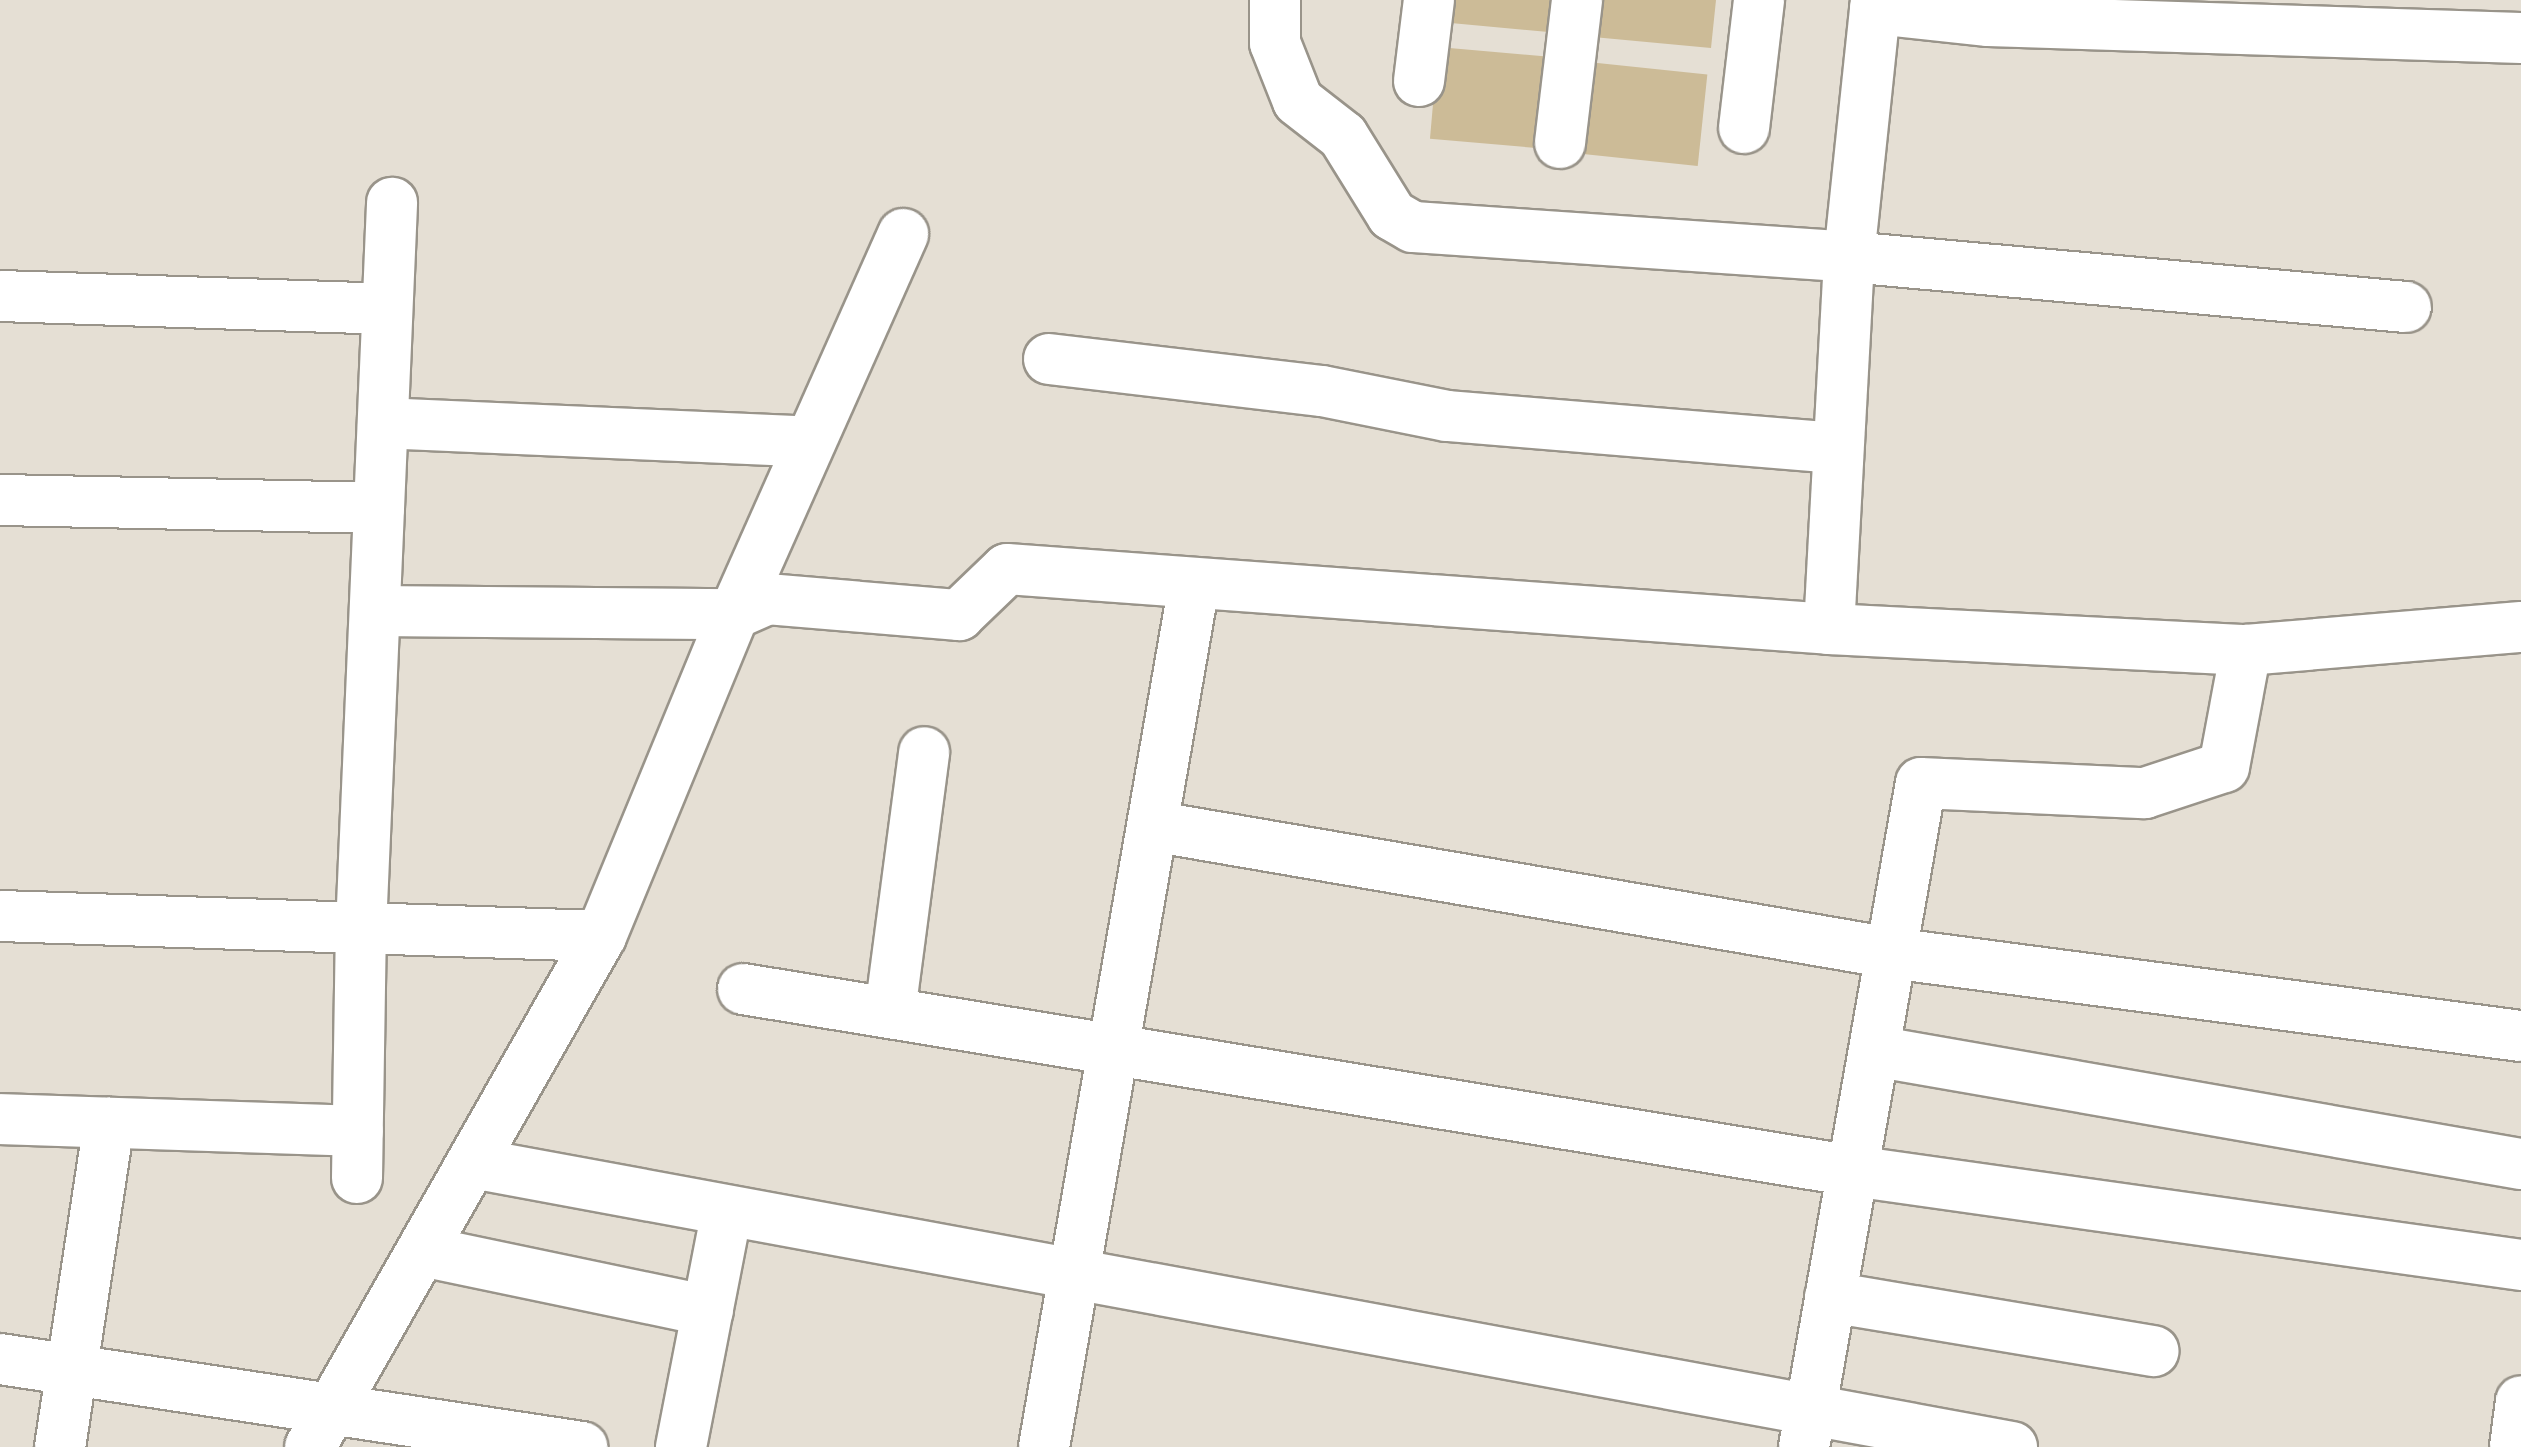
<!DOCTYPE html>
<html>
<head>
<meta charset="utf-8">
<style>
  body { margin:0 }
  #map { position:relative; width:2521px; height:1447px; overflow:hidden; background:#e5dfd4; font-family:"Fira Sans Condensed",sans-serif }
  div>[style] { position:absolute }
  .building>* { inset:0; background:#ccbb97; transform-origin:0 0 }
  .roads { filter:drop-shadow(2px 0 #99948a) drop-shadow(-2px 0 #99948a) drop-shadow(0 2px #99948a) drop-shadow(0 -2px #99948a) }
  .minor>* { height:50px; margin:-25px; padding:0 25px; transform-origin:25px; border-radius:25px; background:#fff }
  span { translate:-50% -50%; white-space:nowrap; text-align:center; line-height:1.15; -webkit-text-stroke:8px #fff; paint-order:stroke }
</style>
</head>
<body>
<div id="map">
  <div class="building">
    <div style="clip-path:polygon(1442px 0,1562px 0,1559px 33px,1440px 22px)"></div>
    <div style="clip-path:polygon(1597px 0,1716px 0,1711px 48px,1593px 37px)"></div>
    <div style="left:1438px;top:47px;width:120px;height:92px;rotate:5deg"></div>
    <div style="left:1588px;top:62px;width:120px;height:92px;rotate:6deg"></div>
  </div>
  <div class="roads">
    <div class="minor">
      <div style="left:1275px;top:0;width:43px;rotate:90deg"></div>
      <div style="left:1275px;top:43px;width:62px;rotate:68.4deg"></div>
      <div style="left:1298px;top:101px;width:57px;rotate:37.9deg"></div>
      <div style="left:1343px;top:136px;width:93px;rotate:58.2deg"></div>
      <div style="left:1392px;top:215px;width:24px;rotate:30deg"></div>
      <div style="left:1413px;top:227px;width:437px;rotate:3.9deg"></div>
      <div style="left:1849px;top:257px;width:559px;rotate:5.13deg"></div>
      <div style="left:1875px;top:9px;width:114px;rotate:6.1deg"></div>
      <div style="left:1988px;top:21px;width:533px;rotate:1.83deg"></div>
      <div style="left:1419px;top:81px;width:82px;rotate:-83deg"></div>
      <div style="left:1744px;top:128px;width:129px;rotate:-83.3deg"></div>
      <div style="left:1560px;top:143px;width:144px;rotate:-83.2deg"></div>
      <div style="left:0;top:296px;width:387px;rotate:1.9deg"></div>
      <div style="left:1049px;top:359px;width:275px;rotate:6.7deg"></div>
      <div style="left:1322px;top:391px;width:127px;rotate:11.3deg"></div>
      <div style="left:1447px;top:416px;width:390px;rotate:4.7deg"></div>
      <div style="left:383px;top:423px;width:427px;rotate:2.5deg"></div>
      <div style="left:0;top:500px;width:379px;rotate:1.2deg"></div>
      <div style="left:375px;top:611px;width:359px;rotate:0.5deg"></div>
      <div style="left:734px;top:614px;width:36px;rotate:-24deg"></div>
      <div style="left:767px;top:599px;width:193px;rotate:4.8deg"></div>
      <div style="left:959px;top:615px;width:66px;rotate:-43.8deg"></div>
      <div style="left:1007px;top:569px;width:824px;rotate:4.17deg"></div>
      <div style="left:1829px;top:629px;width:418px;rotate:2.9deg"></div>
      <div style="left:2246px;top:650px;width:276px;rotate:-4.8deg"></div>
      <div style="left:1829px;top:629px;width:373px;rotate:-86.9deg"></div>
      <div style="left:1849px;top:257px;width:258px;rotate:-84deg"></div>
      <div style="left:1152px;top:826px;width:750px;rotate:9.75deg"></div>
      <div style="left:1891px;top:953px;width:635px;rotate:7.51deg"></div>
      <div style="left:0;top:916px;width:601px;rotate:1.91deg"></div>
      <div style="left:743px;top:989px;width:1125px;rotate:9.31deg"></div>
      <div style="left:1853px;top:1171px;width:675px;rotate:8.01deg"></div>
      <div style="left:890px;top:1012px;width:262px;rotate:-82.5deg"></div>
      <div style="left:1874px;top:1051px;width:657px;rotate:9.91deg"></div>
      <div style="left:0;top:1119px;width:358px;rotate:1.9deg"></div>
      <div style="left:472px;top:1163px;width:1566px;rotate:10.45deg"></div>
      <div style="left:357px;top:1178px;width:249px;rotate:-89.1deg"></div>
      <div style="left:361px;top:929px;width:727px;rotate:-87.55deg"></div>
      <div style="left:422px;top:1251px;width:292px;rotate:11.8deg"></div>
      <div style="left:1830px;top:1297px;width:328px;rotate:9.5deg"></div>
      <div style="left:0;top:1359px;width:589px;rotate:8.6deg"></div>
      <div style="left:60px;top:1447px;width:328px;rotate:-81.4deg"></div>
      <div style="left:310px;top:1447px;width:588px;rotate:-60.34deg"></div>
      <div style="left:601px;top:936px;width:348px;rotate:-67.6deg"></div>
      <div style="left:734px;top:614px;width:416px;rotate:-66deg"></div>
      <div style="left:681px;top:1447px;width:240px;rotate:-79deg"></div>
      <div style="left:1044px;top:1447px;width:875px;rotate:-80.13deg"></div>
      <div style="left:1804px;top:1447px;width:674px;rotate:-80.01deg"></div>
      <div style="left:1921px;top:783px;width:224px;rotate:2.6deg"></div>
      <div style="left:2145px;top:793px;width:83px;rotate:-18.2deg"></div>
      <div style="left:2224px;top:767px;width:119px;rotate:-79.4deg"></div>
      <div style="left:2515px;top:1447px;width:46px;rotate:-82.6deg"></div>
    </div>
  </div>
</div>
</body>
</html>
